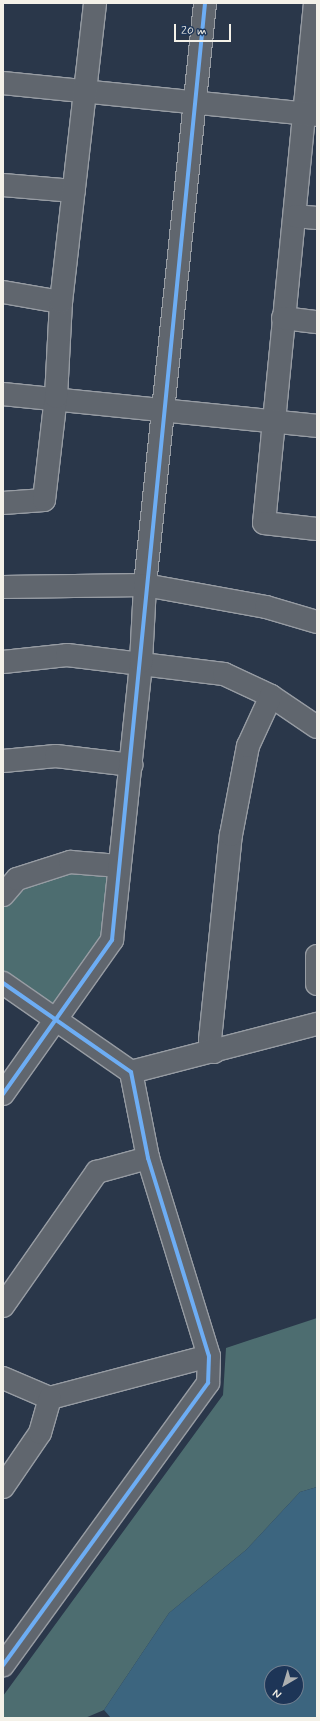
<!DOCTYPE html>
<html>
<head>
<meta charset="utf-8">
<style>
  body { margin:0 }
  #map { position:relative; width:320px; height:1721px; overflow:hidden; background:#2a374a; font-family:Mynerve,sans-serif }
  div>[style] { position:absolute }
  .green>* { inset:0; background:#4d6d70 }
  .water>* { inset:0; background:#3c657f }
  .roads { filter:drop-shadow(1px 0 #979ca3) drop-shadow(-1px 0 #979ca3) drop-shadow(0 1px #979ca3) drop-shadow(0 -1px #979ca3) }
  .street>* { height:22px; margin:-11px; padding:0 11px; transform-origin:11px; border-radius:11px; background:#60666e }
  .secondary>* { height:22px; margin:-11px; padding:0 11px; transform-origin:11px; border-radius:11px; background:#60666e }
  .cycleway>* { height:4px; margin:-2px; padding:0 2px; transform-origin:2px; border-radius:2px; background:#6dadf4 }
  span { translate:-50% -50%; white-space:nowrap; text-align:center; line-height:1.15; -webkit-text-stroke:4px #1d3557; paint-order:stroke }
  .frame { position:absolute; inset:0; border:4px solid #f4f1e8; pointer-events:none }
  .north { position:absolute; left:264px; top:1665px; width:40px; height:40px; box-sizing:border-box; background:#1d3557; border:1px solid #738091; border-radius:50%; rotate:218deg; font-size:11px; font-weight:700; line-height:16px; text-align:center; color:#f4f1e8 }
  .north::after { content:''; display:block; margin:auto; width:14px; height:18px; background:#adb0b1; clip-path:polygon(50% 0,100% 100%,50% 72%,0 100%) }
  .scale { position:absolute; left:174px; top:24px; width:57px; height:18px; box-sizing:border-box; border:2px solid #f4f1e8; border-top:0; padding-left:5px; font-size:12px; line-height:14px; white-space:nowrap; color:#f4f1e8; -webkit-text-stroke:3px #1d3557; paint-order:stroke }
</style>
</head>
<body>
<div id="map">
  <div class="green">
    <div style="clip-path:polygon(77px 872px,104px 873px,111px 880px,105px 930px,51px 1010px,3px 976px,3px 907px,36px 880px)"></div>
    <div style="clip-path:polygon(317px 1318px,317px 1487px,300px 1492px,246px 1550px,169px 1613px,104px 1710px,85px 1718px,3px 1718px,3px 1696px,223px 1395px,226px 1348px)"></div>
  </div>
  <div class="water">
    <div style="clip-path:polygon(evenodd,317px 1487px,317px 1718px,111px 1718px,104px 1710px,169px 1613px,246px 1550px,300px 1492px,317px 1487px,272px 1673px,296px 1673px,296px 1697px,272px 1697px,272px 1673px)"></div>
  </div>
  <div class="roads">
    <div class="street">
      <div style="left:315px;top:3px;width:522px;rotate:95.6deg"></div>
      <div style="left:264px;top:523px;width:53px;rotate:6.5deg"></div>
      <div style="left:3px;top:83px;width:316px;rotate:5.8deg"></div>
      <div style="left:3px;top:185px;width:71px;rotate:4.8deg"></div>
      <div style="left:295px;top:216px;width:22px;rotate:5deg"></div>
      <div style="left:3px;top:292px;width:59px;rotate:9.8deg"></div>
      <div style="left:283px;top:318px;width:34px;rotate:7deg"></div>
      <div style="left:3px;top:394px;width:316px;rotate:5.8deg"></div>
      <div style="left:3px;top:503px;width:41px;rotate:-4.2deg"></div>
      <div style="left:44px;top:500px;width:104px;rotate:-83.4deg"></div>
      <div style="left:56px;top:397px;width:95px;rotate:-87deg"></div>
      <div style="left:61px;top:302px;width:301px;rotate:-83.5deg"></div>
      <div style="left:3px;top:662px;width:64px;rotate:-6.2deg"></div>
      <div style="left:67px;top:655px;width:158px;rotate:6.9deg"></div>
      <div style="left:224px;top:674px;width:52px;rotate:25.1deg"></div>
      <div style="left:271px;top:696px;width:55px;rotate:34deg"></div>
      <div style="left:3px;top:761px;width:53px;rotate:-5.4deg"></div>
      <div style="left:56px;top:756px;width:76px;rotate:6.8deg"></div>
      <div style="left:3px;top:895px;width:21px;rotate:-49deg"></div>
      <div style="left:17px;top:879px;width:56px;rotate:-17.8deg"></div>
      <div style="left:70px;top:862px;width:49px;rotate:4.7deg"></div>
      <div style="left:317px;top:956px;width:28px;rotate:90deg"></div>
      <div style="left:3px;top:983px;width:156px;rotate:34.8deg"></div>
      <div style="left:131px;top:1072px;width:88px;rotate:78.8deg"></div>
      <div style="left:148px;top:1158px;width:207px;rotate:72.9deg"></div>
      <div style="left:209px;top:1356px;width:27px;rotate:92deg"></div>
      <div style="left:208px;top:1383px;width:349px;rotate:126deg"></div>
      <div style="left:214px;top:1052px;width:13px;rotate:-108deg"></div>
      <div style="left:210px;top:1040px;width:206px;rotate:-84.2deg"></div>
      <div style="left:231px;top:835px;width:91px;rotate:-79.2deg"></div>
      <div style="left:248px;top:746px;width:55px;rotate:-65.3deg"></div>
      <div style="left:131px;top:1072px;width:192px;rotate:-14.5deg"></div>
      <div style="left:3px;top:1094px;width:189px;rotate:-54.7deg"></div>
      <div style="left:112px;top:940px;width:280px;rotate:-84deg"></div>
      <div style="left:141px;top:662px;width:77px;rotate:-87deg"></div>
      <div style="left:3px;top:1306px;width:164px;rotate:-55deg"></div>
      <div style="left:97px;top:1172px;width:53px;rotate:-15.4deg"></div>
      <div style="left:3px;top:1378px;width:51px;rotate:23.1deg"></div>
      <div style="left:50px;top:1398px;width:164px;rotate:-14.8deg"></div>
      <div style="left:3px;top:1487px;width:65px;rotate:-55.6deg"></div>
      <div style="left:40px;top:1433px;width:36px;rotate:-74deg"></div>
    </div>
    <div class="secondary">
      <div style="left:145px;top:585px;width:585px;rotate:-84.11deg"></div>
      <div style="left:3px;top:587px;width:142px;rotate:-0.8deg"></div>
      <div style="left:145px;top:585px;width:123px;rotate:10.3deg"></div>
      <div style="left:266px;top:607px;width:53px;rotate:16.4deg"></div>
    </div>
  </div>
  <div class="cycleway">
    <div style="left:3px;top:983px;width:156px;rotate:34.8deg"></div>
    <div style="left:131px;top:1072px;width:88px;rotate:78.8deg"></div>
    <div style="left:148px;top:1158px;width:207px;rotate:72.9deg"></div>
    <div style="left:209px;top:1356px;width:27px;rotate:92deg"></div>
    <div style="left:208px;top:1383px;width:349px;rotate:126deg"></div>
    <div style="left:3px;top:1094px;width:189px;rotate:-54.7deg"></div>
    <div style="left:112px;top:940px;width:942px;rotate:-84.33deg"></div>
  </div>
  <div class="frame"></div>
  <div class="north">N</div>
  <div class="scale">20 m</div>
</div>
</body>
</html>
